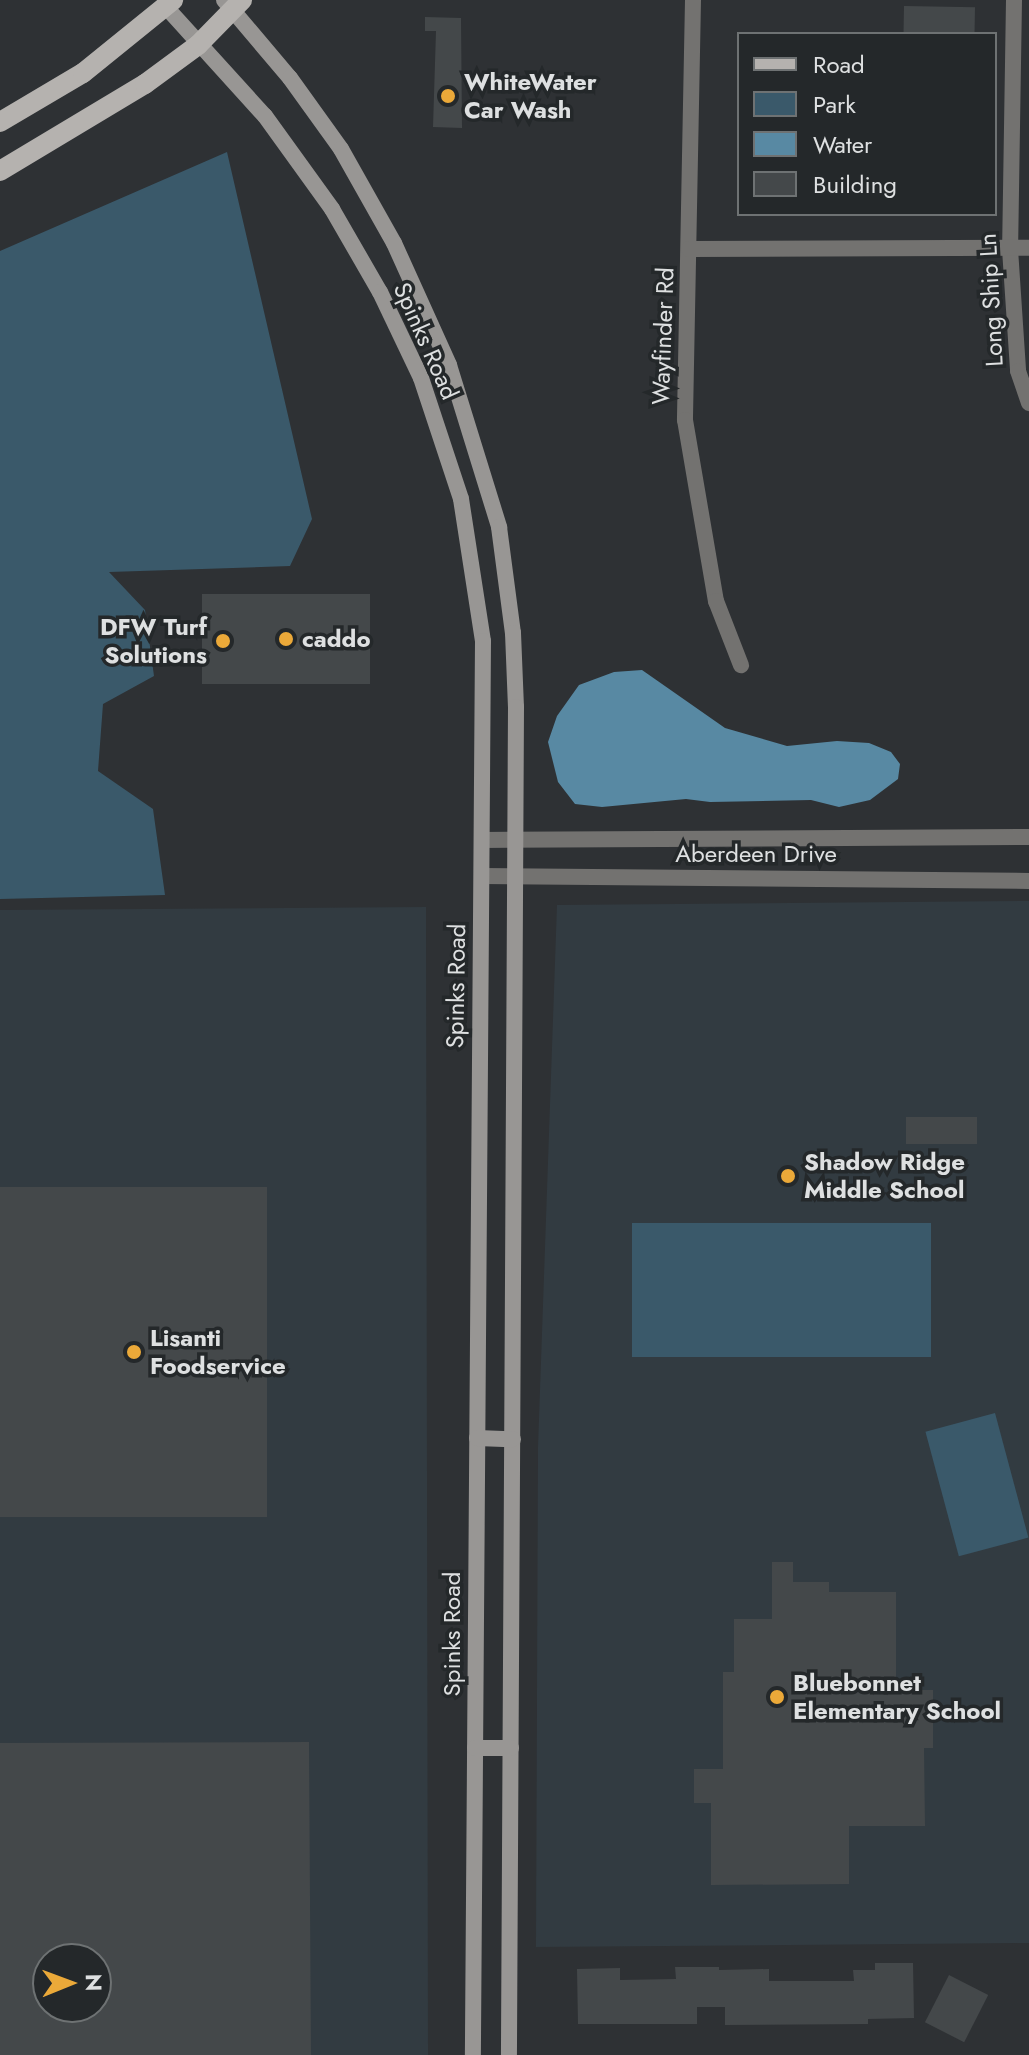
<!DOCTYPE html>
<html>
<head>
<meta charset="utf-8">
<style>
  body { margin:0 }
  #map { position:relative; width:1029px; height:2055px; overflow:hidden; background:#2e3134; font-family:Jost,sans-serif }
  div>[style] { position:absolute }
  .built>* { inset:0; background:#323b41 }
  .green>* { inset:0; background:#3a596a; transform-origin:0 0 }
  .water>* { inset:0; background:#5889a3 }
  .building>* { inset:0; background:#44484a; transform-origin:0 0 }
  .street>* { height:16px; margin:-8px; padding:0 8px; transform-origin:8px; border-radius:8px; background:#737270 }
  .secondary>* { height:16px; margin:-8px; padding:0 8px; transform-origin:8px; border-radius:8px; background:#989694 }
  .primary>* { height:20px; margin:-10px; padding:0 10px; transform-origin:10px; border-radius:10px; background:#b5b2af }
  .dots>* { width:22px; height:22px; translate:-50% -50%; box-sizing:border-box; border:4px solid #24282a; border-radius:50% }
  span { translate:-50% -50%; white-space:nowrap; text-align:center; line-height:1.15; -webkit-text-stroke:7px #24282a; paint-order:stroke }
  .poi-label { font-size:24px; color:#dee0e1; font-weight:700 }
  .left { translate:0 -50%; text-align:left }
  .right { translate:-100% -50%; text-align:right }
  .street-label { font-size:24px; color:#dee0e1 }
  .legend { position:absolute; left:737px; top:32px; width:260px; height:184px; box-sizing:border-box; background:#24282a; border:2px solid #6e7273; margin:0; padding:10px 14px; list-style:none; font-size:24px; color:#dee0e1 }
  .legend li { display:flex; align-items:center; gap:16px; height:40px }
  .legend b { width:40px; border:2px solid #6e7273 }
  .north { position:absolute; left:32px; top:1943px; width:80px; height:80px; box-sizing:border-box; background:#24282a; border:2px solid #6e7273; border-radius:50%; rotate:89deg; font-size:22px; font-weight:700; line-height:32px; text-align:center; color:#dee0e1 }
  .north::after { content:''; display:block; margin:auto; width:28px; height:36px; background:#eba939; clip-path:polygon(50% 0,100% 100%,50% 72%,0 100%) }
</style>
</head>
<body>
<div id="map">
  <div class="built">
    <div style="clip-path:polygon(1029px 901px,1029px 1943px,536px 1947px,538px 1447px,557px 905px)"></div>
    <div style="clip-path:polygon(evenodd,426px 907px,428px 2055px,0 2055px,0 910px,426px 907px,48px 1959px,96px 1959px,96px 2007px,48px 2007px,48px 1959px)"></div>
  </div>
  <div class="green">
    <div style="clip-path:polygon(227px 152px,312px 519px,290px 566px,109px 572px,145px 610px,154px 676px,103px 704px,98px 771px,153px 809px,165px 895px,0 899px,0 251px)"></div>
    <div style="left:931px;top:1223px;width:134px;height:299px;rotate:90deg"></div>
    <div style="left:995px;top:1413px;width:129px;height:72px;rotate:75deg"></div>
  </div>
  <div class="water">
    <div style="clip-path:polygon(642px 670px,725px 728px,787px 746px,837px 741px,869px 743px,891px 752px,900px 764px,898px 779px,870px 800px,839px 807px,811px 800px,710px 802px,686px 799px,602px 807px,575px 804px,558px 782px,548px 742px,557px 716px,579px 685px,614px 672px)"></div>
  </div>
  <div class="building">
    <div style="left:904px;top:6px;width:71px;height:28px;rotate:1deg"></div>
    <div style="clip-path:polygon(425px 17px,461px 18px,462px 128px,433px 127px,436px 31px,425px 31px)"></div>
    <div style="left:202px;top:594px;width:168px;height:90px"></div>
    <div style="left:906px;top:1117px;width:71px;height:27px"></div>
    <div style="left:267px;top:1187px;width:330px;height:267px;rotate:90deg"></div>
    <div style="clip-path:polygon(772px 1562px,793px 1562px,793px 1582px,829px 1582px,829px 1592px,896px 1592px,896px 1690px,933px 1690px,933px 1748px,924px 1748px,925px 1826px,849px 1826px,849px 1884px,711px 1885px,711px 1803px,694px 1803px,694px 1769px,723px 1769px,723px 1672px,734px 1672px,734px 1619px,772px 1619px)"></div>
    <div style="clip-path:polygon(evenodd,309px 1742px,311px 2055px,0 2055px,0 1743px,309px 1742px,48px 1959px,96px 1959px,96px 2007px,48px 2007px,48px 1959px)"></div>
    <div style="clip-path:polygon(875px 1963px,913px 1963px,914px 2018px,868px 2019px,868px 2024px,725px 2025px,725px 2007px,697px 2007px,697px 2024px,578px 2024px,577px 1969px,620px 1968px,620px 1980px,676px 1979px,675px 1967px,719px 1967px,719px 1970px,769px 1969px,769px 1981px,854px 1981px,853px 1970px,875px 1970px)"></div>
    <div style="left:949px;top:1975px;width:44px;height:53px;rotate:27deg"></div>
  </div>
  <div class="street">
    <div style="left:693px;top:0;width:420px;rotate:91.1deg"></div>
    <div style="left:685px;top:420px;width:184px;rotate:80.3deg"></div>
    <div style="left:716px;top:601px;width:69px;rotate:68.7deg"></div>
    <div style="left:1014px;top:0;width:249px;rotate:90.9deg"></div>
    <div style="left:1010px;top:249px;width:122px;rotate:86.2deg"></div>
    <div style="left:1018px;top:371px;width:34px;rotate:71deg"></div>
    <div style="left:689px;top:249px;width:340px;rotate:-0.2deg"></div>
    <div style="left:482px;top:840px;width:547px;rotate:-0.31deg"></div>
    <div style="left:482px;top:876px;width:547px;rotate:0.52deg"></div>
  </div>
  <div class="secondary">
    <div style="left:224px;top:0;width:102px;rotate:49.8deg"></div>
    <div style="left:290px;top:78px;width:87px;rotate:54.3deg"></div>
    <div style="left:341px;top:149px;width:108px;rotate:60.6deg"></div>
    <div style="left:394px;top:243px;width:134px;rotate:65.7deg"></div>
    <div style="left:449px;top:365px;width:170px;rotate:72.8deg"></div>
    <div style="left:499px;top:527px;width:107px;rotate:82.5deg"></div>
    <div style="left:513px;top:633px;width:74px;rotate:87.7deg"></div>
    <div style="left:516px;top:707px;width:1348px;rotate:90.3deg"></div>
    <div style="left:166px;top:7px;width:147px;rotate:47.8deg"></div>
    <div style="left:265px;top:116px;width:115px;rotate:54.2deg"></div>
    <div style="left:332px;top:209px;width:96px;rotate:60deg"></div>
    <div style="left:380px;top:292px;width:95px;rotate:64.5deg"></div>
    <div style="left:421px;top:378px;width:127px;rotate:71.7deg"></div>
    <div style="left:461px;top:499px;width:144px;rotate:81.2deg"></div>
    <div style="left:483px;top:641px;width:1414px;rotate:90.41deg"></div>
    <div style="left:477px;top:1438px;width:36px;rotate:2deg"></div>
    <div style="left:475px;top:1748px;width:36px"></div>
  </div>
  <div class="primary">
    <div style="left:0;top:122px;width:96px;rotate:-30.6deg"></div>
    <div style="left:83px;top:73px;width:116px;rotate:-39deg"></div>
    <div style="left:0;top:171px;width:169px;rotate:-31deg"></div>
    <div style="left:145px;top:84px;width:66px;rotate:-36.3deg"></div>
    <div style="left:198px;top:45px;width:63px;rotate:-45.6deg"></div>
  </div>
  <div class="dots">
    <div style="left:448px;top:96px;background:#eba939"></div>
    <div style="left:286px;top:639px;background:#eba939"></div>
    <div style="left:223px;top:641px;background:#eba939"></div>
    <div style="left:788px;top:1176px;background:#eba939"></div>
    <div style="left:134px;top:1352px;background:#eba939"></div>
    <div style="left:777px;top:1697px;background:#eba939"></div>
  </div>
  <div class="poi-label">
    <span class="left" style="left:464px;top:96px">WhiteWater<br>Car Wash</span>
    <span class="right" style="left:207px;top:641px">DFW Turf<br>Solutions</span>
    <span class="left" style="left:302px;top:639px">caddo</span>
    <span class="left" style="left:804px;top:1176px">Shadow Ridge<br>Middle School</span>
    <span class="left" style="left:150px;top:1352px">Lisanti<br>Foodservice</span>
    <span class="left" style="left:793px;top:1697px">Bluebonnet<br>Elementary School</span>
  </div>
  <div class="street-label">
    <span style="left:991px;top:300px;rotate:-93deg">Long Ship Ln</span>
    <span style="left:663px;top:336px;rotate:-88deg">Wayfinder Rd</span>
    <span style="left:426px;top:341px;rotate:66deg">Spinks Road</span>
    <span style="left:756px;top:854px">Aberdeen Drive</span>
    <span style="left:456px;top:986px;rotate:-89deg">Spinks Road</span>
    <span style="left:452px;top:1634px;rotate:-90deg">Spinks Road</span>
  </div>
  <ul class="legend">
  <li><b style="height:10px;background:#b5b2af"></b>Road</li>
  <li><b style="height:22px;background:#3a596a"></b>Park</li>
  <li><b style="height:22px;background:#5889a3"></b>Water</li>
  <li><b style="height:22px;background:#44484a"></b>Building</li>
  </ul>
  <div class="north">N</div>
</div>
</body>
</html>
